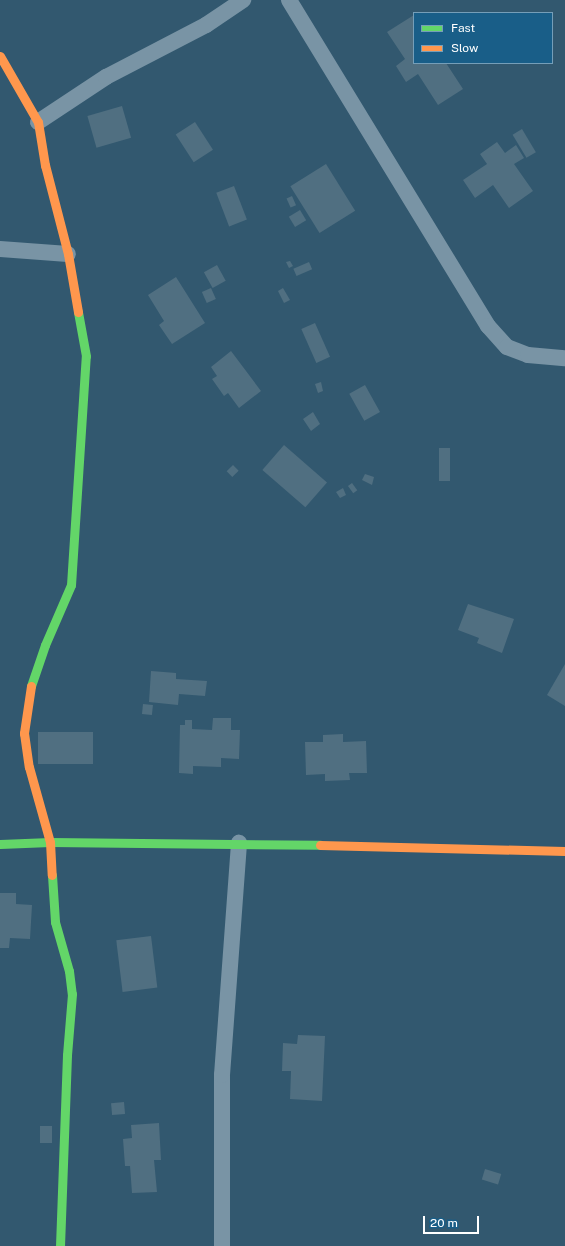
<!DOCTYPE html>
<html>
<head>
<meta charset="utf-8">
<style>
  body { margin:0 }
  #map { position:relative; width:565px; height:1246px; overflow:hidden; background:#32586f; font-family:"Public Sans",sans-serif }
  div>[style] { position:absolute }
  .building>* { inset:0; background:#506f81; transform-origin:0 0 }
  .street>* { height:16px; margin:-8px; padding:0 8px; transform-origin:8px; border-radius:8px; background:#7994a5 }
  .fast>* { height:9px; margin:-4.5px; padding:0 4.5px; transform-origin:4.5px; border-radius:4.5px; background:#63d668 }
  .slow>* { height:9px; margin:-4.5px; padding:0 4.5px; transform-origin:4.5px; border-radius:4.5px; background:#ff974d }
  span { translate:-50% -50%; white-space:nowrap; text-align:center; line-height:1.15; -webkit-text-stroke:3px #195e88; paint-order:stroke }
  .legend { position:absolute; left:413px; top:12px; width:140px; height:52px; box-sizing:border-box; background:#195e88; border:1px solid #759eb8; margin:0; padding:5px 7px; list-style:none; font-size:12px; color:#fff }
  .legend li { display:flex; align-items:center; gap:8px; height:20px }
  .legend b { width:20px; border:1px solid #759eb8 }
  .scale { position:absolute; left:423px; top:1216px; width:56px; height:18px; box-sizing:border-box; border:2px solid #fff; border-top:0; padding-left:5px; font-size:12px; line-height:14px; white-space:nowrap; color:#fff; -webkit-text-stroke:3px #195e88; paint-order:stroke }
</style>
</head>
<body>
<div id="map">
  <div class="building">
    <div style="clip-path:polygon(414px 15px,414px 63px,446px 63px,463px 89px,438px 105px,418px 74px,406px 82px,396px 66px,405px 59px,387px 32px)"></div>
    <div style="left:122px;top:106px;width:33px;height:36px;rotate:74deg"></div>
    <div style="left:195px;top:122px;width:33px;height:23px;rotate:57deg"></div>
    <div style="left:522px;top:129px;width:27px;height:11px;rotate:59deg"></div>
    <div style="clip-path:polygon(497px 142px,505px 153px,516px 145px,524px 158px,514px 164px,533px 191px,509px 208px,493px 185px,475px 198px,463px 180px,487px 164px,480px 154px)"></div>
    <div style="left:326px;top:164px;width:55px;height:42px;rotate:58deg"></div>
    <div style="left:234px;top:186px;width:36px;height:19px;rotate:69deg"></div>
    <div style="left:292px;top:196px;width:10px;height:6px;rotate:66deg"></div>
    <div style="left:300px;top:210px;width:12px;height:13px;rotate:59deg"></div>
    <div style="clip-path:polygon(290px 261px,293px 266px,289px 268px,286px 262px)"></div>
    <div style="left:309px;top:262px;width:8px;height:17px;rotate:67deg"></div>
    <div style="left:217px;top:265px;width:18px;height:15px;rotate:61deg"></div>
    <div style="clip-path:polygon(176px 277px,205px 323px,172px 344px,159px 325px,164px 321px,148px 295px)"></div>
    <div style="left:211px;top:288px;width:12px;height:10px;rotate:66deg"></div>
    <div style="clip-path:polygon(283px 288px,290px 300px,284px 303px,278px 291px)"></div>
    <div style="left:315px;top:323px;width:37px;height:15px;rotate:66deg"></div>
    <div style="clip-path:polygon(231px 351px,261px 391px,239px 408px,228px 393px,224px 396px,212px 379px,217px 376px,211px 367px)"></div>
    <div style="clip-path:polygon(321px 382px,323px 391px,318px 393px,315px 384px)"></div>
    <div style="left:365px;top:385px;width:31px;height:18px;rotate:61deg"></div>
    <div style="clip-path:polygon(313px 412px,320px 424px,311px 431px,303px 419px)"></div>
    <div style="left:284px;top:445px;width:57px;height:33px;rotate:41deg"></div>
    <div style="left:439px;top:448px;width:11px;height:33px"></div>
    <div style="left:233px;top:465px;width:8px;height:9px;rotate:45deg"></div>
    <div style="clip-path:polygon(365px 474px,374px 477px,372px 485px,362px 480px)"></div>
    <div style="left:352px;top:483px;width:9px;height:5px;rotate:54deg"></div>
    <div style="clip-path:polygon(343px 488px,346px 495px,340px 498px,336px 492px)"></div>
    <div style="clip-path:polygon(468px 604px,514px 619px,502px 653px,477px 643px,479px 638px,458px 630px)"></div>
    <div style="clip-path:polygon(565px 664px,565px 706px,547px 695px)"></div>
    <div style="clip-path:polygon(151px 671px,176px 673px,176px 679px,207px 681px,205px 696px,179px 694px,178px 705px,149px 702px)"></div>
    <div style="left:143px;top:704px;width:10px;height:10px;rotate:6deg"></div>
    <div style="clip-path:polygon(213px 718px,231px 718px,231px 730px,240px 730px,239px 759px,221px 758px,221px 767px,193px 766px,193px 774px,179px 773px,180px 725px,185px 725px,185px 720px,192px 720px,192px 729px,212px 730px)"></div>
    <div style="left:38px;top:732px;width:55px;height:32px"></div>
    <div style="clip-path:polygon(343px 734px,343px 742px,366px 741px,367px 773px,349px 773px,350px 780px,325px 781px,325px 774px,306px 775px,305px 742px,323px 742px,323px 735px)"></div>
    <div style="clip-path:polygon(0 893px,16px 893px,16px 904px,32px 905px,30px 939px,10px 938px,9px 948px,0 948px)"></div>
    <div style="left:151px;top:936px;width:52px;height:35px;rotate:83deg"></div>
    <div style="clip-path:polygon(298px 1035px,325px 1036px,322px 1101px,290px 1099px,291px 1071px,282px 1071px,283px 1043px,297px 1044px)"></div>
    <div style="left:124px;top:1102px;width:12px;height:13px;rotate:85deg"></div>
    <div style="clip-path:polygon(159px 1123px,161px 1160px,154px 1160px,157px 1192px,132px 1193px,130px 1166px,125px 1166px,123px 1139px,132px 1138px,131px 1125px)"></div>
    <div style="left:40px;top:1126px;width:12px;height:17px"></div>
    <div style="left:485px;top:1169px;width:17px;height:11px;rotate:17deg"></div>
  </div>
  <div class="street">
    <div style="left:289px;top:0;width:382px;rotate:58.6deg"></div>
    <div style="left:488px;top:326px;width:28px;rotate:48deg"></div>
    <div style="left:507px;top:347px;width:22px;rotate:21deg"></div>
    <div style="left:528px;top:355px;width:37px;rotate:5deg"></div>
    <div style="left:38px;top:122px;width:82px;rotate:-33.5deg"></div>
    <div style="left:106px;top:77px;width:113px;rotate:-27.5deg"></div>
    <div style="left:206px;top:25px;width:45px;rotate:-34deg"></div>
    <div style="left:0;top:249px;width:68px;rotate:4.2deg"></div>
    <div style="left:222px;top:1246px;width:171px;rotate:-90deg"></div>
    <div style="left:222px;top:1075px;width:233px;rotate:-85.8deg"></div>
  </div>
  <div class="fast">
    <div style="left:31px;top:686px;width:43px;rotate:-71.1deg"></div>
    <div style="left:45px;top:645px;width:65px;rotate:-66.6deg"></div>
    <div style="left:71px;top:585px;width:229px;rotate:-86.3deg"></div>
    <div style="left:86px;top:356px;width:45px;rotate:-100.3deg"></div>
    <div style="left:0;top:844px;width:50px;rotate:-2.3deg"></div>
    <div style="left:50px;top:842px;width:270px;rotate:0.6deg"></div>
    <div style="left:52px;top:875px;width:47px;rotate:86.3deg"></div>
    <div style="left:55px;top:922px;width:51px;rotate:74.1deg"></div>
    <div style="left:69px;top:971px;width:23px;rotate:83deg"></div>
    <div style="left:72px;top:994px;width:61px;rotate:94.7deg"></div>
    <div style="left:67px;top:1055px;width:191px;rotate:92.1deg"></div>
  </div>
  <div class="slow">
    <div style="left:0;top:56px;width:76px;rotate:60.1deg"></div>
    <div style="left:38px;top:122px;width:44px;rotate:80.8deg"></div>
    <div style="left:45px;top:165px;width:92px;rotate:75.5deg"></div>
    <div style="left:68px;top:254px;width:59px;rotate:80.2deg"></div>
    <div style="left:31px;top:686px;width:48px;rotate:98.5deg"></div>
    <div style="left:24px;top:733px;width:34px;rotate:82deg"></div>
    <div style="left:29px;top:767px;width:78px;rotate:74.4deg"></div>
    <div style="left:50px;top:842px;width:33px;rotate:87deg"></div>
    <div style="left:320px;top:845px;width:245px;rotate:1.4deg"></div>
  </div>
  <ul class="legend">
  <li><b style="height:5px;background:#63d668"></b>Fast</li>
  <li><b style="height:5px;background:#ff974d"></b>Slow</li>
  </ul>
  <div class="scale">20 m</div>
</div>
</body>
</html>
